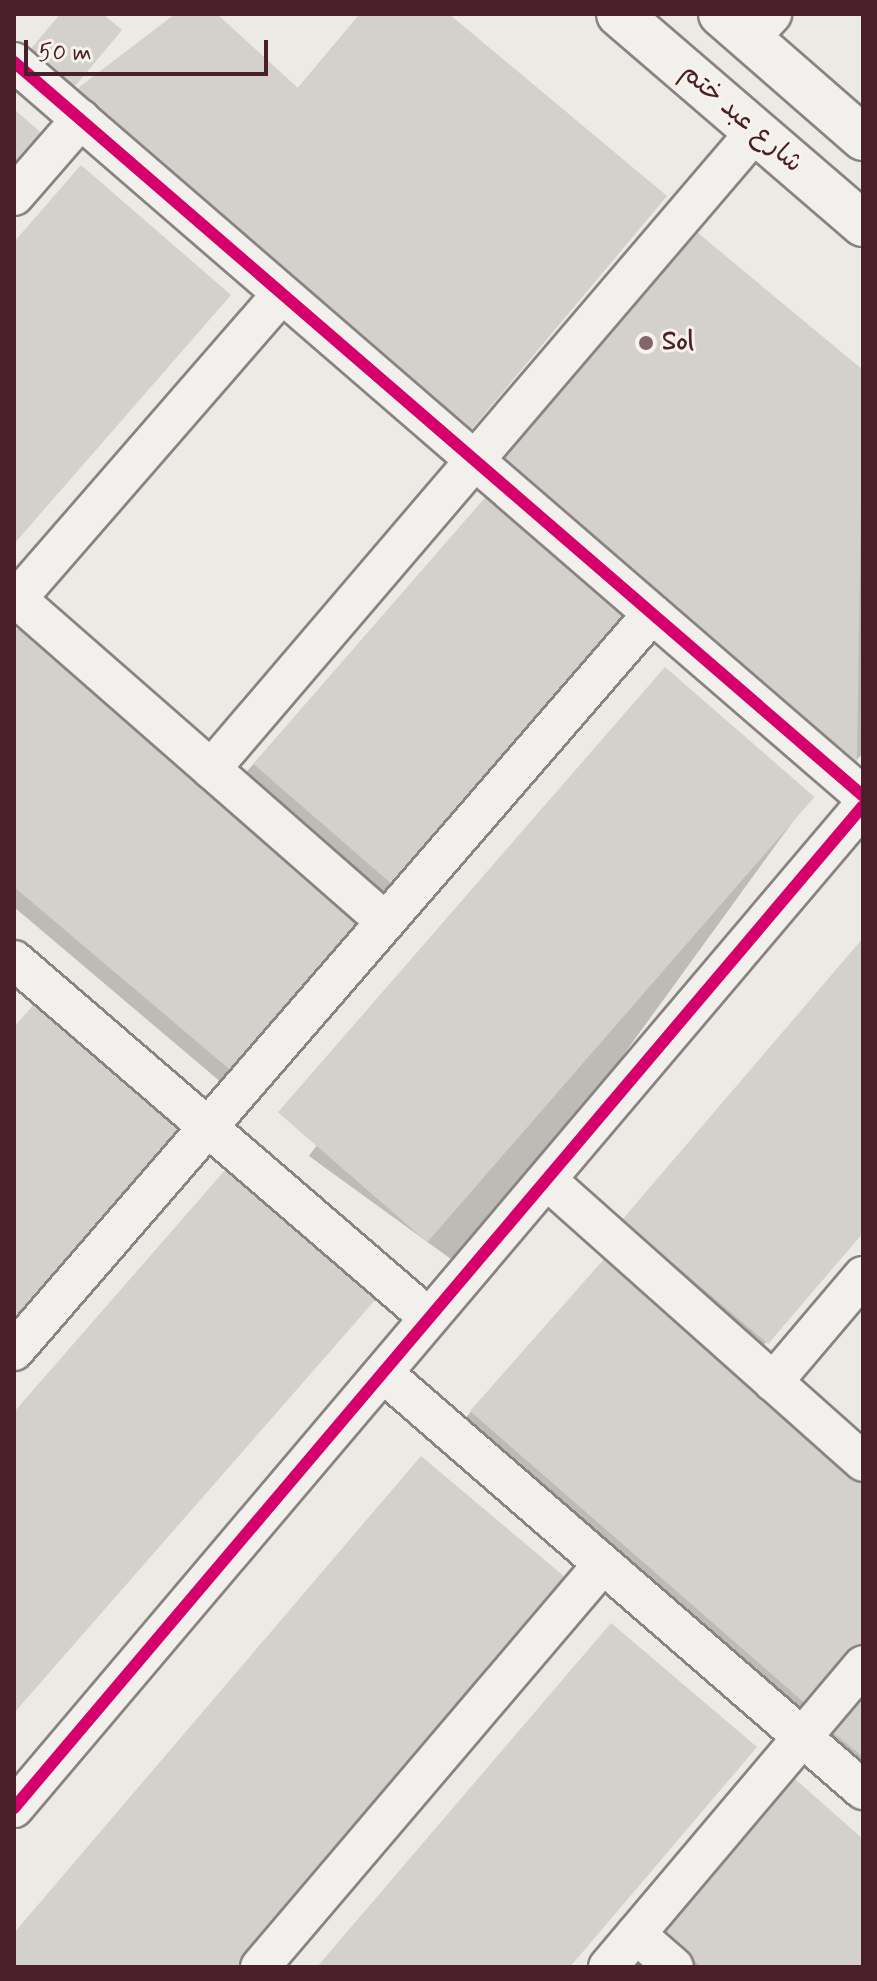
<!DOCTYPE html>
<html>
<head>
<meta charset="utf-8">
<style>
  body { margin:0 }
  #map { position:relative; width:877px; height:1981px; overflow:hidden; background:#eceae4; font-family:Mynerve,"Playpen Sans Arabic",sans-serif }
  div>[style] { position:absolute }
  .shadow>* { inset:0; background:#0003; transform-origin:0 0 }
  .building>* { inset:0; background:#d4d0cc; transform-origin:0 0 }
  .roads { filter:drop-shadow(2px 0 #8b8282) drop-shadow(-2px 0 #8b8282) drop-shadow(0 2px #8b8282) drop-shadow(0 -2px #8b8282) }
  .minor>* { height:38px; margin:-19px; padding:0 19px; transform-origin:19px; border-radius:19px; background:#f1f0ec }
  .major>* { height:44px; margin:-22px; padding:0 22px; transform-origin:22px; border-radius:22px; background:#f1f0ec }
  .cycleway>* { height:12px; margin:-6px; padding:0 6px; transform-origin:6px; border-radius:6px; background:#d6006c }
  .dots>* { width:22px; height:22px; translate:-50% -50%; box-sizing:border-box; border:4px solid #f7f3e8; border-radius:50% }
  span { translate:-50% -50%; white-space:nowrap; text-align:center; line-height:1.15; -webkit-text-stroke:6px #f7f3e8; paint-order:stroke }
  .street-label { font-size:26px; color:#4a1f2b }
  .poi-label { font-size:26px; color:#4a1f2b; font-weight:700 }
  .left { translate:0 -50%; text-align:left }
  .frame { position:absolute; inset:0; border:16px solid #4a1f2b; pointer-events:none }
  .scale { position:absolute; left:24px; top:40px; width:244px; height:36px; box-sizing:border-box; border:4px solid #4a1f2b; border-top:0; padding-left:10px; font-size:24px; line-height:28px; white-space:nowrap; color:#4a1f2b; -webkit-text-stroke:6px #f7f3e8; paint-order:stroke }
</style>
</head>
<body>
<div id="map">
  <div class="shadow">
    <div style="clip-path:polygon(60px 14px,100px 14px,58px 104px,178px 14px,214px 14px,297px 89px,360px 14px,445px 14px,470px 429px,456px 443px,53px 113px)"></div>
    <div style="clip-path:polygon(693px 230px,863px 372px,863px 753px,842px 776px,484px 478px)"></div>
    <div style="clip-path:polygon(478px 507px,390px 903px,243px 776px)"></div>
    <div style="clip-path:polygon(14px 634px,373px 921px,229px 1089px,14px 907px)"></div>
    <div style="left:654px;top:681px;width:195px;height:587px;rotate:36deg"></div>
    <div style="clip-path:polygon(863px 939px,863px 1230px,756px 1354px,613px 1232px)"></div>
    <div style="clip-path:polygon(593px 1273px,863px 1488px,863px 1640px,795px 1716px,461px 1423px)"></div>
    <div style="clip-path:polygon(863px 1693px,863px 1778px,821px 1742px)"></div>
    <div style="clip-path:polygon(863px 1841px,863px 1967px,679px 1967px,652px 1943px)"></div>
  </div>
  <div class="building">
    <div style="clip-path:polygon(60px 14px,103px 14px,122px 30px,65px 98px,175px 14px,217px 14px,298px 88px,360px 14px,449px 14px,667px 196px,471px 430px,200px 205px,65px 98px,21px 61px)"></div>
    <div style="clip-path:polygon(14px 109px,47px 138px,14px 175px)"></div>
    <div style="clip-path:polygon(81px 165px,231px 295px,14px 544px,14px 242px)"></div>
    <div style="clip-path:polygon(692px 228px,863px 370px,857px 763px,496px 462px)"></div>
    <div style="left:489px;top:493px;width:198px;height:359px;rotate:41deg"></div>
    <div style="clip-path:polygon(24px 621px,376px 920px,241px 1079px,14px 887px,14px 633px)"></div>
    <div style="left:665px;top:667px;width:198px;height:590px;rotate:41deg"></div>
    <div style="clip-path:polygon(863px 938px,863px 1233px,768px 1344px,622px 1220px)"></div>
    <div style="clip-path:polygon(37px 1001px,186px 1130px,14px 1328px,14px 1027px)"></div>
    <div style="clip-path:polygon(226px 1169px,376px 1299px,14px 1713px,14px 1412px)"></div>
    <div style="clip-path:polygon(604px 1259px,863px 1486px,863px 1643px,808px 1706px,470px 1411px)"></div>
    <div style="clip-path:polygon(421px 1456px,572px 1583px,244px 1967px,14px 1967px,14px 1933px)"></div>
    <div style="clip-path:polygon(611px 1623px,757px 1747px,581px 1954px,570px 1967px,317px 1967px)"></div>
    <div style="clip-path:polygon(863px 1692px,863px 1757px,830px 1730px)"></div>
    <div style="clip-path:polygon(795px 1779px,863px 1839px,863px 1967px,702px 1967px,661px 1931px)"></div>
  </div>
  <div class="roads">
    <div class="minor">
      <div style="left:749px;top:39px;width:34px;rotate:-47deg"></div>
      <div style="left:14px;top:62px;width:1122px;rotate:40.84deg"></div>
      <div style="left:14px;top:196px;width:102px;rotate:-49deg"></div>
      <div style="left:17px;top:599px;width:485px;rotate:41.2deg"></div>
      <div style="left:14px;top:602px;width:408px;rotate:-49deg"></div>
      <div style="left:211px;top:769px;width:839px;rotate:-49.49deg"></div>
      <div style="left:14px;top:960px;width:547px;rotate:40.77deg"></div>
      <div style="left:548px;top:1181px;width:422px;rotate:41.7deg"></div>
      <div style="left:14px;top:1351px;width:975px;rotate:-49.12deg"></div>
      <div style="left:383px;top:1373px;width:636px;rotate:40.98deg"></div>
      <div style="left:773px;top:1382px;width:139px;rotate:-49.7deg"></div>
      <div style="left:14px;top:1808px;width:1313px;rotate:-49.73deg"></div>
      <div style="left:636px;top:1934px;width:50px;rotate:41deg"></div>
      <div style="left:260px;top:1967px;width:529px;rotate:-49.6deg"></div>
      <div style="left:608px;top:1967px;width:395px;rotate:-49.8deg"></div>
    </div>
    <div class="major">
      <div style="left:619px;top:14px;width:322px;rotate:40.7deg"></div>
      <div style="left:721px;top:14px;width:189px;rotate:41.1deg"></div>
    </div>
  </div>
  <div class="cycleway">
    <div style="left:14px;top:62px;width:1122px;rotate:40.84deg"></div>
    <div style="left:14px;top:1808px;width:1313px;rotate:-49.73deg"></div>
  </div>
  <div class="dots">
    <div style="left:646px;top:343px;background:#83666c"></div>
  </div>
  <div class="street-label">
    <span style="left:741px;top:119px;rotate:41deg">شارع عبد ختم</span>
  </div>
  <div class="poi-label">
    <span class="left" style="left:662px;top:343px">Sol</span>
  </div>
  <div class="frame"></div>
  <div class="scale">50 m</div>
</div>
</body>
</html>
